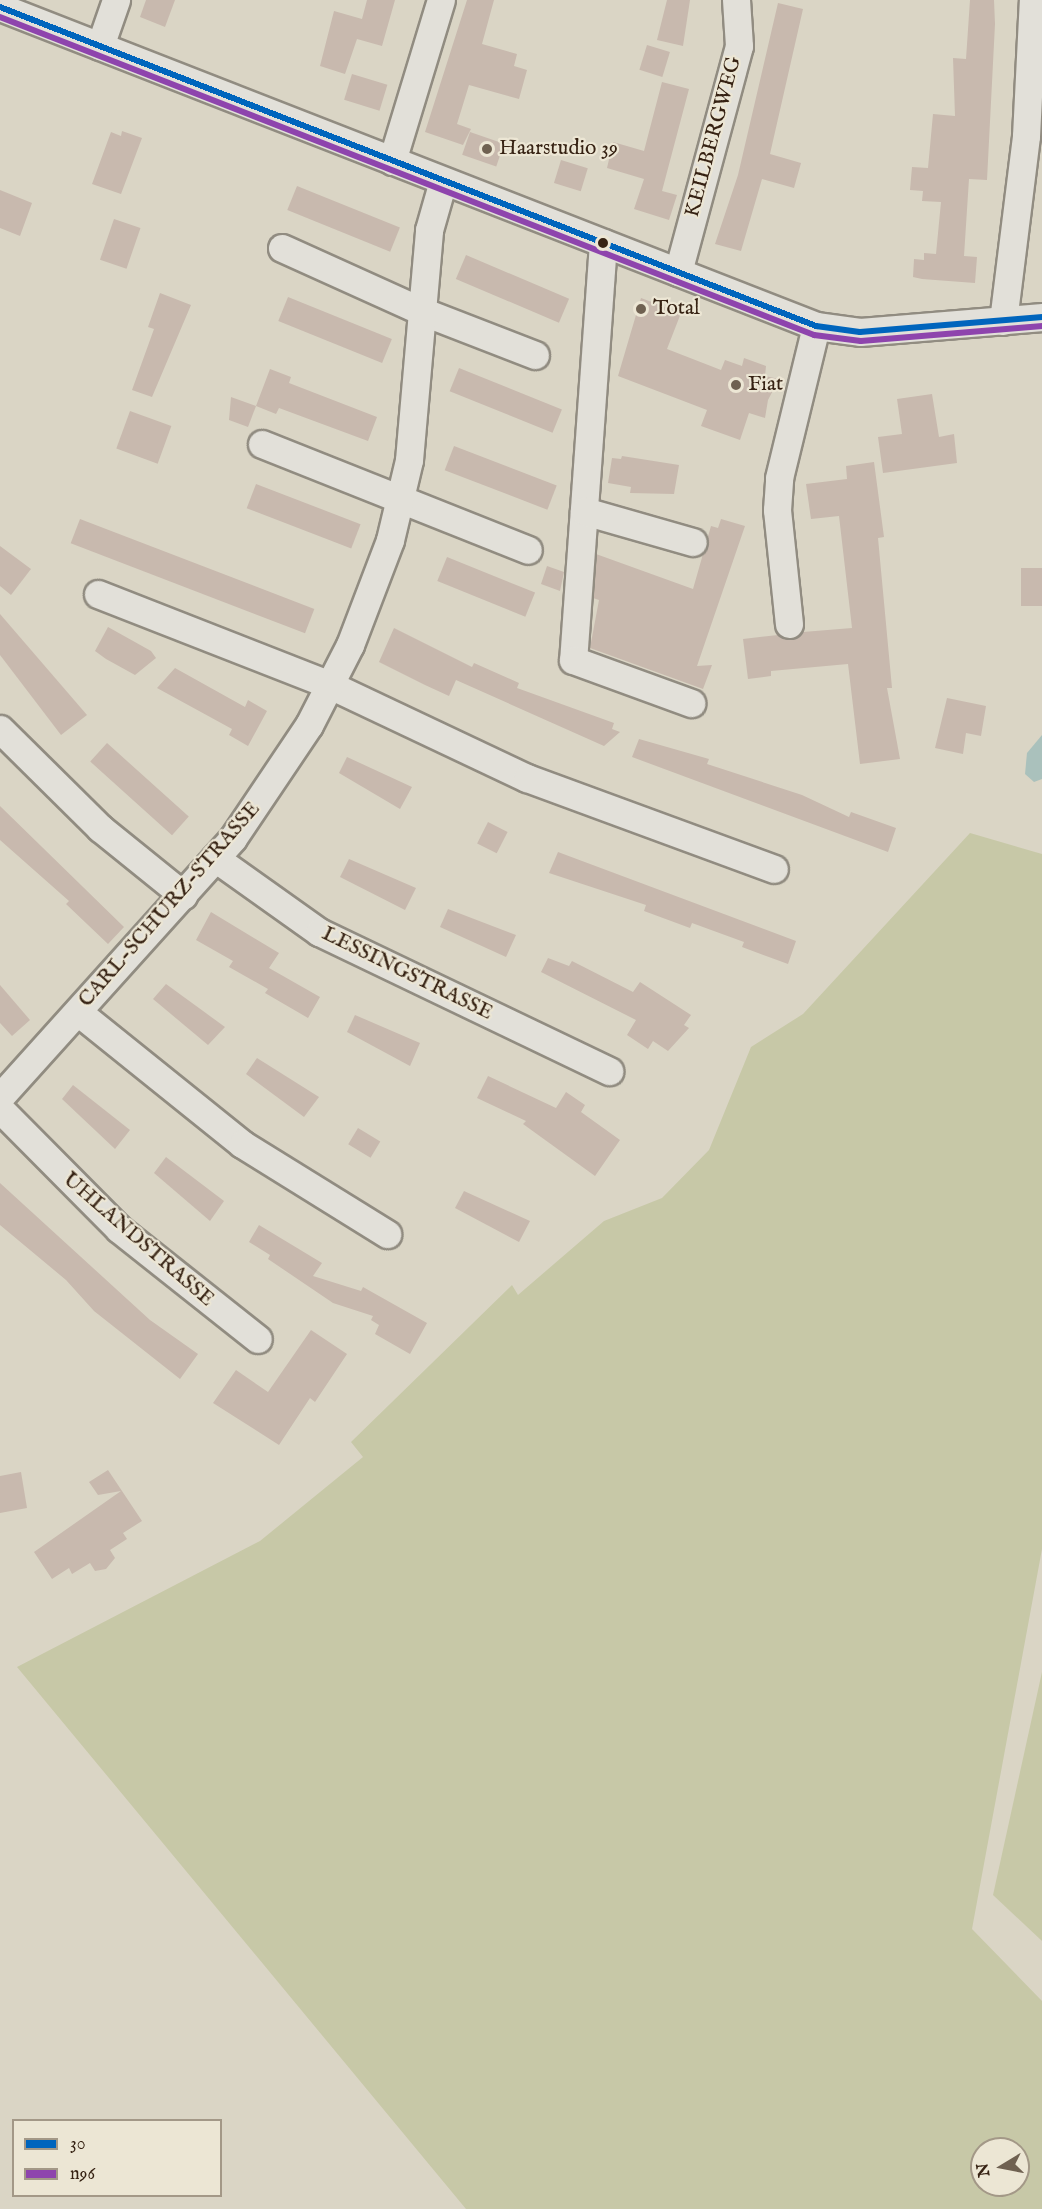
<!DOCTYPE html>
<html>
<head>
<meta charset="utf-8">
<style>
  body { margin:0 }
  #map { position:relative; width:1042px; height:2209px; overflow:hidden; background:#dad5c5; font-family:"IM FELL English",serif }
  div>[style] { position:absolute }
  .green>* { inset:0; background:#c7c8a7 }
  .water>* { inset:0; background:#aac1bc }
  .building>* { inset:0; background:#c8b9ae; transform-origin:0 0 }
  .roads { filter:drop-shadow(2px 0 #918c81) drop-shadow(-2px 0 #918c81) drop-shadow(0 2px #918c81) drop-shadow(0 -2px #918c81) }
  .minor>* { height:27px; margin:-13.5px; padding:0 13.5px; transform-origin:13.5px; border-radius:13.5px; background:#e2e0d9 }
  .bus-1>* { height:6px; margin:-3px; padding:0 3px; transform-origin:3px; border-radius:3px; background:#0065bd }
  .bus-2>* { height:6px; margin:-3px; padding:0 3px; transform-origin:3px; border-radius:3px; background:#8e44ad }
  .dots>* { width:16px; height:16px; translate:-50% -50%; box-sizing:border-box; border:3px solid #ece6d4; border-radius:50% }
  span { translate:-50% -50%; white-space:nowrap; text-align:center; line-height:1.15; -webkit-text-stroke:4.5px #ece6d4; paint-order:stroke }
  .street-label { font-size:21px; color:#362213 }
  .poi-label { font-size:21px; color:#362213 }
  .left { translate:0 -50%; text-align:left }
  .legend { position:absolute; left:12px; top:2119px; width:210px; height:78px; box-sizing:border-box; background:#ece6d4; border:2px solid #a39887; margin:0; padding:8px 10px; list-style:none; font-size:18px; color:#362213 }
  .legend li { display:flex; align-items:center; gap:12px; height:30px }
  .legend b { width:30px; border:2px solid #a39887 }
  .north { position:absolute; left:970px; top:2137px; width:60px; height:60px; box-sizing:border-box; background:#ece6d4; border:2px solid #a39887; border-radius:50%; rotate:260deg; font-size:16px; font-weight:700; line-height:24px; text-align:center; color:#362213 }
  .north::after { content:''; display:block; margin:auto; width:21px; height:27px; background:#6f6151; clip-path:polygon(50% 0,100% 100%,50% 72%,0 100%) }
</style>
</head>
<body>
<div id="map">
  <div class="green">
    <div style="clip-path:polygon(evenodd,970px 833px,1042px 854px,1042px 1549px,972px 1929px,1042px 2001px,1042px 2209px,466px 2209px,17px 1667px,260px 1541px,363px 1457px,351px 1442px,512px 1285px,518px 1295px,604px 1221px,662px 1198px,709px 1150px,751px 1047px,803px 1014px,970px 833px,982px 2149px,1018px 2149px,1018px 2185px,982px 2185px,982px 2149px)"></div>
    <div style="clip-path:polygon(1042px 1672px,1042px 1941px,993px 1895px)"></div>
  </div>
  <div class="water">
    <div style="clip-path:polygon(1042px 735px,1042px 779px,1034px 782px,1025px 774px,1027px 753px)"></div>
  </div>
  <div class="building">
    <div style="clip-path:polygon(146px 0,175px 0,165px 27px,140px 17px)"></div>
    <div style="clip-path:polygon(367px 0,395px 0,382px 46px,357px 39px,345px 74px,320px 66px,334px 11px,362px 19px)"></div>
    <div style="clip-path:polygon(467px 0,494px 0,482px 44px,517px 54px,514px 66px,527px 70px,519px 99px,469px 85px,457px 124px,471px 129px,463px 145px,425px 132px)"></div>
    <div style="clip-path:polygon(667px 0,690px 0,683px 46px,657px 40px)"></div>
    <div style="clip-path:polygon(970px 0,994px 0,995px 24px,987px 180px,969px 179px,964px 256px,977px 257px,975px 283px,922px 279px,913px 277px,914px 259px,924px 260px,924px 253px,936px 254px,941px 202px,922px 201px,923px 191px,910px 190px,912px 167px,928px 168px,933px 114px,955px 116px,953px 58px,966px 59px)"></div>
    <div style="clip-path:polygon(778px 3px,803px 9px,770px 154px,801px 163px,794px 188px,762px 179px,741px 251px,715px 244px,738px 175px)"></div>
    <div style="left:647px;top:45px;width:24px;height:26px;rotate:17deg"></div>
    <div style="left:352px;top:74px;width:37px;height:27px;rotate:17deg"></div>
    <div style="clip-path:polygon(662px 82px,689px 89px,662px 191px,677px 195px,669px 220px,634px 209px,644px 179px,607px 168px,613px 142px,644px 151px)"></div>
    <div style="clip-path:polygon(122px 131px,142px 138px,121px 194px,92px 184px,111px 132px,121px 136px)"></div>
    <div style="left:470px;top:132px;width:36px;height:24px;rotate:19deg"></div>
    <div style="left:561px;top:160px;width:28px;height:24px;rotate:17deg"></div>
    <div style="left:297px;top:186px;width:111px;height:26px;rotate:22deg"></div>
    <div style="clip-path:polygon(0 190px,32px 203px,20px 236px,0 228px)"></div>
    <div style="left:114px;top:219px;width:28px;height:43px;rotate:19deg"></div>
    <div style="left:466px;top:255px;width:112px;height:26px;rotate:23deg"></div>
    <div style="clip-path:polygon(160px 293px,191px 305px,152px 397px,132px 390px,154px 329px,148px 327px)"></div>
    <div style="left:288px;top:297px;width:112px;height:26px;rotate:22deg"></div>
    <div style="clip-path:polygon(641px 298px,681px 313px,667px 349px,721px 370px,725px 360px,742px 366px,744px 358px,766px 366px,765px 376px,779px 379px,768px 400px,765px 418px,749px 413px,740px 440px,701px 426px,707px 410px,618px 376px)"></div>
    <div style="left:459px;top:368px;width:111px;height:25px;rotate:22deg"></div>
    <div style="clip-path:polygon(270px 369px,291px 377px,289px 383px,377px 417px,368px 441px,279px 408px,276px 414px,256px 406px)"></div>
    <div style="clip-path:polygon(932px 394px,939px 437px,954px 434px,957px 463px,883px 473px,878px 437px,902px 434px,897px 399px)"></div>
    <div style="clip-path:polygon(231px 397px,256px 406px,248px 427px,229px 420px)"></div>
    <div style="left:130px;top:411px;width:44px;height:40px;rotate:20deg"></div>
    <div style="left:454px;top:446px;width:110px;height:26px;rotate:21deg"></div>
    <div style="clip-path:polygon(622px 456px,679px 465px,674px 494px,630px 493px,631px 487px,608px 483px,612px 458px,621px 459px)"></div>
    <div style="clip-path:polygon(874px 462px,884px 537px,878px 538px,892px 688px,887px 688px,900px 759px,860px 764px,848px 664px,771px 671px,771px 676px,748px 679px,743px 639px,778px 635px,790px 640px,803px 632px,852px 628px,839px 516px,811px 519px,806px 484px,847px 479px,846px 466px)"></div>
    <div style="left:256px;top:484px;width:112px;height:26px;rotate:21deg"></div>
    <div style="left:80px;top:519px;width:251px;height:26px;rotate:21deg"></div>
    <div style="clip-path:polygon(721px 519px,745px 526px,697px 666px,712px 665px,703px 689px,590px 648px,599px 600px,593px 598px,596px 554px,693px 589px,711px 526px,718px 528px)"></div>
    <div style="clip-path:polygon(0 546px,31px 569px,11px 595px,0 586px)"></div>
    <div style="left:447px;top:557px;width:95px;height:26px;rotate:22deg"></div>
    <div style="clip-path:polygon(547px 566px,564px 572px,560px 591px,541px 584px)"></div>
    <div style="left:1021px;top:568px;width:21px;height:38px"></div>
    <div style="clip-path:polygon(0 614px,87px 715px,61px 735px,0 655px)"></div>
    <div style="clip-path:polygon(108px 627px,151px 651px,156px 658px,135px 675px,106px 659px,95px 651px)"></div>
    <div style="clip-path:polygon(394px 628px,472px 667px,474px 663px,519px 683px,517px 688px,614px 723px,612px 729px,620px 732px,604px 746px,456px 680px,449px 696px,425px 685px,379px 662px)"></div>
    <div style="clip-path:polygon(175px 668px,245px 707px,248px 700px,267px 711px,248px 746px,229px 735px,232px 729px,157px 688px)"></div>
    <div style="clip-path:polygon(947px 698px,986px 706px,981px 736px,966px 733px,963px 754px,935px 748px)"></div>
    <div style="clip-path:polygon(639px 739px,709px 759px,707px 764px,802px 795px,849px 817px,851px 812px,896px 828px,888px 852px,632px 757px)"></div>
    <div style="left:107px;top:743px;width:110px;height:25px;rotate:42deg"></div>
    <div style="clip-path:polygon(347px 757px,412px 787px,400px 809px,339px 773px)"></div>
    <div style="clip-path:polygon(0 806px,124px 927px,108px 944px,66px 904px,69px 901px,0 840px)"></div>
    <div style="left:488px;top:822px;width:22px;height:24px;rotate:27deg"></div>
    <div style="clip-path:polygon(558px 852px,796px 941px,788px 964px,742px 947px,744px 942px,692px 923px,690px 928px,644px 911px,646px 905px,549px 873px)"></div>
    <div style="clip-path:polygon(349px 859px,416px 888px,405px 910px,340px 877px)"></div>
    <div style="clip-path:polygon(448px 909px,516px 935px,506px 957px,440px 927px)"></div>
    <div style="clip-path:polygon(211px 912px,279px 953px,269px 968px,320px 997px,308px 1018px,265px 993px,268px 989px,229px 967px,233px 961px,196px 940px)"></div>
    <div style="clip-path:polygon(548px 958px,569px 966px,572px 961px,633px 992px,640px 982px,691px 1015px,684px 1025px,689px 1028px,668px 1051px,653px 1041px,648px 1049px,627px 1035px,636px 1020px,541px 972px)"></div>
    <div style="clip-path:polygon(166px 984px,225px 1027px,208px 1045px,153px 999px)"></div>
    <div style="clip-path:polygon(0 985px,30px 1020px,12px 1036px,0 1023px)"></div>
    <div style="clip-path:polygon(355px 1015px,420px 1043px,410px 1066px,347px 1032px)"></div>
    <div style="clip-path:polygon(257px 1058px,319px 1097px,304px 1117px,246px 1074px)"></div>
    <div style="clip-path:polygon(488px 1076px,556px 1108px,566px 1092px,585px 1105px,581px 1112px,620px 1140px,595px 1176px,523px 1124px,526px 1121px,477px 1098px)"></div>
    <div style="clip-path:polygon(73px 1085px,130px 1130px,115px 1149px,62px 1099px)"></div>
    <div style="left:358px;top:1128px;width:26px;height:19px;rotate:31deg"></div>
    <div style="clip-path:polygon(166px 1157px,224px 1201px,210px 1221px,154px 1173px)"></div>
    <div style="clip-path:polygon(0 1183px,150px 1320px,198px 1354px,180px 1379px,94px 1311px,66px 1280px,0 1225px)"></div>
    <div style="clip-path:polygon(464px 1191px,530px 1221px,519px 1242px,455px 1208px)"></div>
    <div style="clip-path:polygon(259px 1225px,322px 1263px,313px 1276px,361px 1291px,363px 1287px,427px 1323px,410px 1354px,375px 1334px,379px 1325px,371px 1320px,373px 1316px,333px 1303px,268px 1259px,270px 1255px,249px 1242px)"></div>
    <div style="clip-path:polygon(311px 1330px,347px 1354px,315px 1402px,310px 1398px,279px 1445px,213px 1403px,236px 1370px,268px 1392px)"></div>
    <div style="clip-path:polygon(108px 1470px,142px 1521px,123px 1533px,127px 1539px,110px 1550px,115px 1558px,106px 1569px,95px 1571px,90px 1563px,72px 1574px,69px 1568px,52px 1579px,34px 1552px,121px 1491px,98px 1495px,89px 1482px)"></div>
    <div style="clip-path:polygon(21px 1472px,27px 1508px,0 1513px,0 1476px)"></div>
  </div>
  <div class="roads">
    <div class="minor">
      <div style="left:0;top:7px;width:876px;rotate:21.35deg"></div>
      <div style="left:816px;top:326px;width:44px;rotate:7.8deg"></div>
      <div style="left:860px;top:332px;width:183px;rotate:-4.7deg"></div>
      <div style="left:100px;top:46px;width:49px;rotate:-70.8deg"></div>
      <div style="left:392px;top:161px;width:168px;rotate:-73.1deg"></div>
      <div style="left:603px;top:243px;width:418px;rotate:94.1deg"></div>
      <div style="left:573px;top:660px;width:126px;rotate:20deg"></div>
      <div style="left:282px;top:248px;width:156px;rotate:24.3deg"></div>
      <div style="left:424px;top:312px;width:119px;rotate:21.2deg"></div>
      <div style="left:678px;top:272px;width:234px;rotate:-74.9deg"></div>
      <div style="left:739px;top:46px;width:46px;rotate:-93.7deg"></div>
      <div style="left:1003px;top:321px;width:186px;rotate:-82.9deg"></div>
      <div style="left:1026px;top:136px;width:136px;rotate:-87.1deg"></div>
      <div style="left:262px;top:444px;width:286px;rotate:21.7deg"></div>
      <div style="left:584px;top:511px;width:113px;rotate:15.9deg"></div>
      <div style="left:98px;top:594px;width:249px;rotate:21.4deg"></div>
      <div style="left:330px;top:685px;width:218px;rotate:25.3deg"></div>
      <div style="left:527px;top:778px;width:263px;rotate:20.2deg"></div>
      <div style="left:789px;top:624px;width:115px;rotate:-96deg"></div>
      <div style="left:777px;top:510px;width:32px;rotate:-86deg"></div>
      <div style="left:779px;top:478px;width:156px;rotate:-76.3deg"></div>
      <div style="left:0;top:729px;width:141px;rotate:44.7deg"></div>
      <div style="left:100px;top:828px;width:107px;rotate:38.9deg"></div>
      <div style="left:215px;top:858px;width:128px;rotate:35.4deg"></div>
      <div style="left:319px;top:932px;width:322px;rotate:25.6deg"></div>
      <div style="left:78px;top:1012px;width:211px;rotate:38.8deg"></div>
      <div style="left:242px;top:1144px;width:171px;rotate:31.8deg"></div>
      <div style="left:0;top:1097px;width:348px;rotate:-48deg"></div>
      <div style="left:233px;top:838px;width:136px;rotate:-56.1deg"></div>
      <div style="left:309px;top:725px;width:90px;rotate:-62.9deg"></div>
      <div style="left:350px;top:645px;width:112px;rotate:-69.1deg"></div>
      <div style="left:390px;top:540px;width:82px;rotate:-76.6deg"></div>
      <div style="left:409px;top:460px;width:231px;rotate:-85deg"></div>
      <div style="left:429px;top:230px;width:51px;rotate:-74.1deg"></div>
      <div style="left:0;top:1109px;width:169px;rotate:45.2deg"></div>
      <div style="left:119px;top:1229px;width:177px;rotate:38.4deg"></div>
    </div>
  </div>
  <div class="bus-1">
    <div style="left:0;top:7px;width:876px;rotate:21.35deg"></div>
    <div style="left:816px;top:326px;width:44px;rotate:7.8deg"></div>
    <div style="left:860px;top:332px;width:183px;rotate:-4.7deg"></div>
  </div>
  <div class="bus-2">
    <div style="left:0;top:17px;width:874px;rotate:21.34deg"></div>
    <div style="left:814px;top:335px;width:47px;rotate:7.3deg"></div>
    <div style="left:861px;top:341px;width:182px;rotate:-4.7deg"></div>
  </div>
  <div class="dots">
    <div style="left:487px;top:149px;background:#6f6151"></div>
    <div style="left:603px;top:243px;background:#362213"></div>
    <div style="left:641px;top:309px;background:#6f6151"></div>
    <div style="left:736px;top:385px;background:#6f6151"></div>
  </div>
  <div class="street-label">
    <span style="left:714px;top:137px;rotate:-75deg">KEILBERGWEG</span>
    <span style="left:170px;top:905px;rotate:-49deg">CARL-SCHURZ-STRASSE</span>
    <span style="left:407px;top:974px;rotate:26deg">LESSINGSTRASSE</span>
    <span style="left:138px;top:1240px;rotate:41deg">UHLANDSTRASSE</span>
  </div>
  <div class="poi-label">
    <span class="left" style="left:499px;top:149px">Haarstudio 39</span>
    <span class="left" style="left:653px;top:309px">Total</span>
    <span class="left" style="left:748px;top:385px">Fiat</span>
  </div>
  <ul class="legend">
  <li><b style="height:8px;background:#0065bd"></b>30</li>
  <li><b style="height:8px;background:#8e44ad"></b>n96</li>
  </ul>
  <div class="north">N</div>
</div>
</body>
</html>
